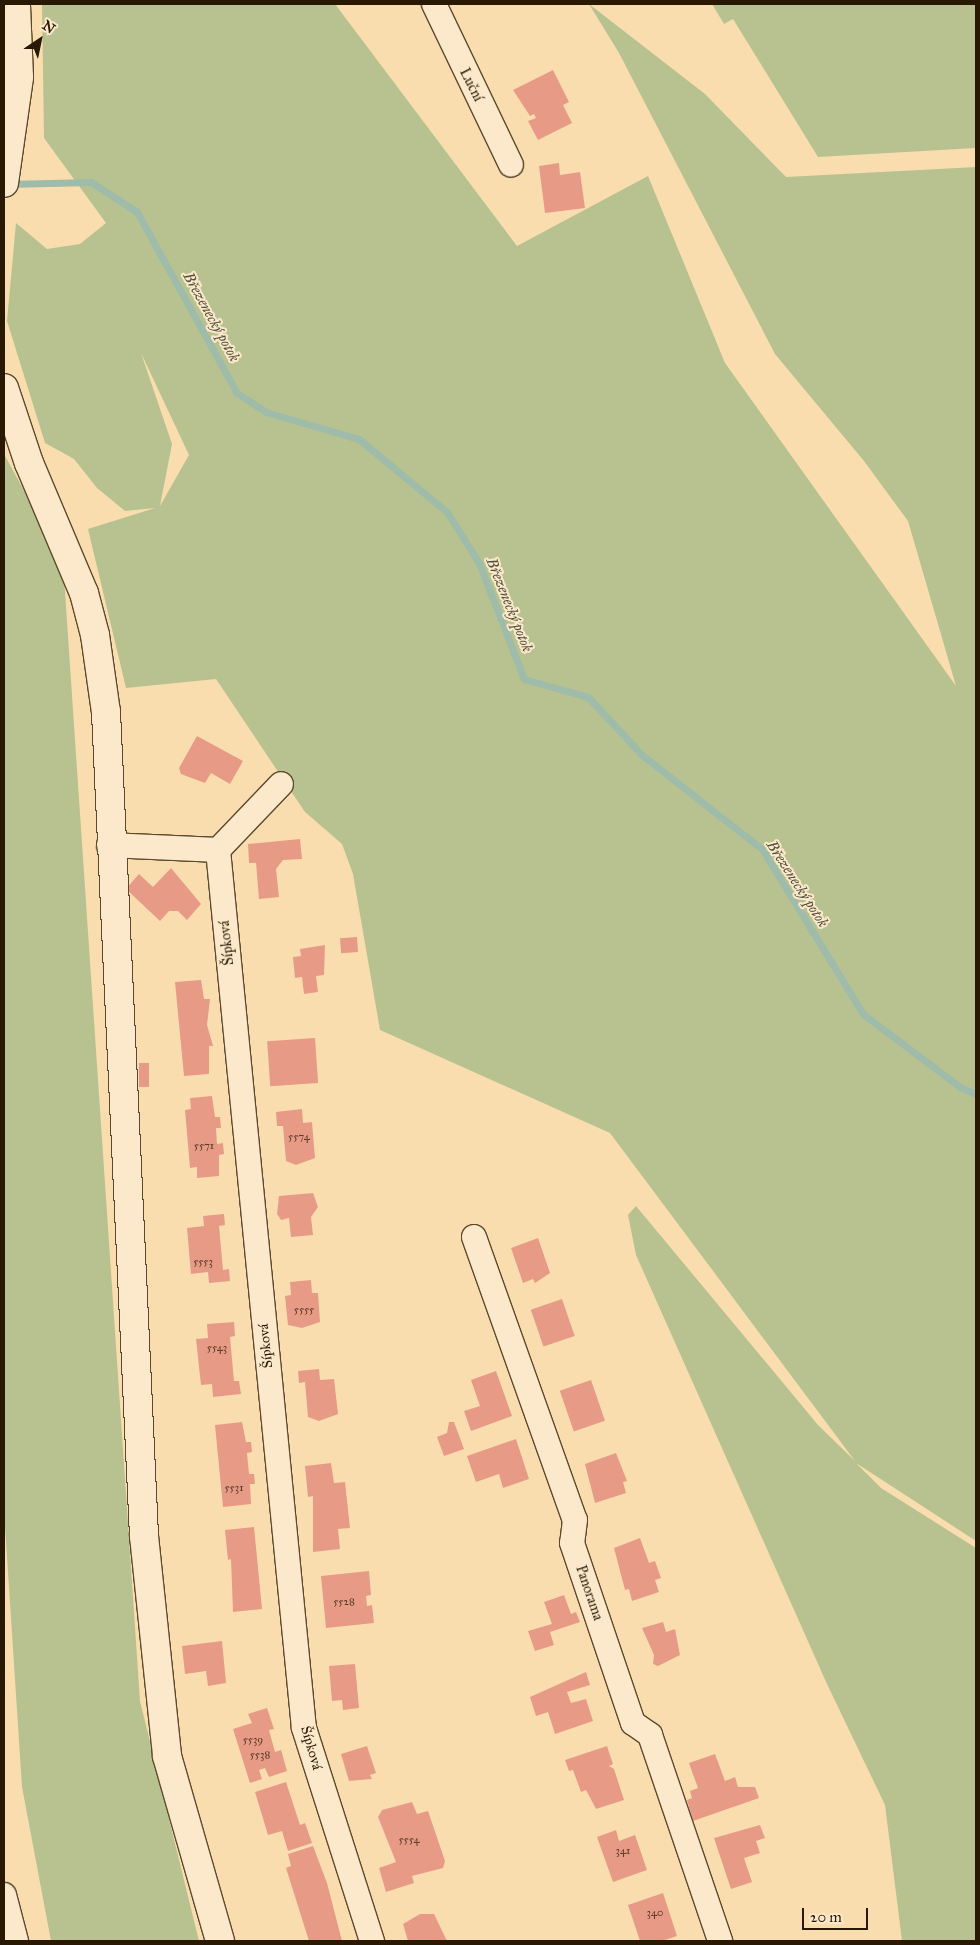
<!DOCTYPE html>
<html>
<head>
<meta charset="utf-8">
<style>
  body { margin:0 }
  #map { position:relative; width:980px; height:1945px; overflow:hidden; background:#faddaf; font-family:"IM FELL Great Primer",serif }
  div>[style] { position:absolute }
  .green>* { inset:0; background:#b7c290 }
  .stream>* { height:7px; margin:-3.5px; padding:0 3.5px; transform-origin:3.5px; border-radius:3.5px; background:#9ebca9 }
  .building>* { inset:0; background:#e79b87; transform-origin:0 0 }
  .roads { filter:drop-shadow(1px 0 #5d492d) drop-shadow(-1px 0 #5d492d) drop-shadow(0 1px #5d492d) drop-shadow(0 -1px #5d492d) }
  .street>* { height:24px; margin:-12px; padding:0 12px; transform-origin:12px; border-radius:12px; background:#fce9cb }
  .secondary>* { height:28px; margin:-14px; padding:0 14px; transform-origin:14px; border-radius:14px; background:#fce9cb }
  span { translate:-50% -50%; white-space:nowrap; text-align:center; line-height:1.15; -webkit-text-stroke:4px #fce9cb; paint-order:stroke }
  .number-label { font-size:11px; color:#583923 }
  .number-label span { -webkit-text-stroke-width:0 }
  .street-label { font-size:14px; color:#291802 }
  .water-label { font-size:15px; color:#52513c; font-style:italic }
  .frame { position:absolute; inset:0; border:5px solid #291802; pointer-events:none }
  .north { position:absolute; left:15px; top:15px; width:50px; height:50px; -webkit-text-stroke:4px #fce9cb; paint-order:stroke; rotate:34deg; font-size:14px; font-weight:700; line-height:20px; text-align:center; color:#291802 }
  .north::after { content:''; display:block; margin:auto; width:18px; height:22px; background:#291802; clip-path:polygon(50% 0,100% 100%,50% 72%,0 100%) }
  .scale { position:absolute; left:802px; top:1908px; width:66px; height:22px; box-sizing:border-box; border:2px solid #291802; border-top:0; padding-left:6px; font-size:15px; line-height:18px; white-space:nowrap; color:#291802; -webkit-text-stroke:4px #fce9cb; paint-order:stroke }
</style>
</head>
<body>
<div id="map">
  <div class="green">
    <div style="clip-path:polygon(evenodd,42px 4px,335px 4px,517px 246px,648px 176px,725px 363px,956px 686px,908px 521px,864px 461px,775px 354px,619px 53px,589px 4px,705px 94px,786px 177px,976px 167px,976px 1541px,856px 1463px,881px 1488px,976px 1548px,976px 1941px,902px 1941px,885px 1805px,827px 1684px,636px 1255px,628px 1215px,636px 1206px,818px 1425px,855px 1461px,610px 1133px,380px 1030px,353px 874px,342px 844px,305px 812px,216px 679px,126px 688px,88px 529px,155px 508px,125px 511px,97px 488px,74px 459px,45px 443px,7px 321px,16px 223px,47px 249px,80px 244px,106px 223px,44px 138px,42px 4px,141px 353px,189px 455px,160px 506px,172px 444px,141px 353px)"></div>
    <div style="clip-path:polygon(712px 4px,976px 4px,976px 148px,818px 157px,733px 19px,724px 24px)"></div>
    <div style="clip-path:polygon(4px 454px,63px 562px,140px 1701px,199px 1941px,51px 1941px,22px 1787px,4px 1511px)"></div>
  </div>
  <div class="stream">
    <div style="left:8px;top:184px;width:83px;rotate:-1.4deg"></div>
    <div style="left:91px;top:182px;width:55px;rotate:33.1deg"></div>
    <div style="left:137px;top:212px;width:207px;rotate:61.1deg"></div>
    <div style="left:237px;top:393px;width:35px;rotate:33deg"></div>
    <div style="left:266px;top:412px;width:97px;rotate:16.2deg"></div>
    <div style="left:359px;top:439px;width:114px;rotate:39.7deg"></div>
    <div style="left:447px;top:512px;width:60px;rotate:57.9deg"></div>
    <div style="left:479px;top:563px;width:124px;rotate:68.8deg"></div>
    <div style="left:524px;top:679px;width:66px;rotate:15.7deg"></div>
    <div style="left:588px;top:697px;width:79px;rotate:47deg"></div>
    <div style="left:642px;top:755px;width:152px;rotate:38.1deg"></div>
    <div style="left:762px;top:849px;width:193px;rotate:58.5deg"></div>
    <div style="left:863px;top:1014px;width:121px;rotate:37deg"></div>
    <div style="left:960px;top:1087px;width:17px;rotate:24deg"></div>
  </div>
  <div class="building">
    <div style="clip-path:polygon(553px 70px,569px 102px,563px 105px,572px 123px,538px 140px,528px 121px,536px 118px,534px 114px,530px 116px,513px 90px)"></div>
    <div style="clip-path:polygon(559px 163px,560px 175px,580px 172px,585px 208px,545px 213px,539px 166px)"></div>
    <div style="clip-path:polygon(197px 736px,243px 761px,230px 784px,211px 773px,205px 783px,181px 774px,179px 768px)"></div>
    <div style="clip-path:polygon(300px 839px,302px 859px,283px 860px,276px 869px,279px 897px,259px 899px,256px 863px,249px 863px,248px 844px)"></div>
    <div style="clip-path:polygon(171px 868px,201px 904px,187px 920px,178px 911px,169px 911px,160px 921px,126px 889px,139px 874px,153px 887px)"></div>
    <div style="left:357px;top:937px;width:15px;height:17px;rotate:86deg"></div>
    <div style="clip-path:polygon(325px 945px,324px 975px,316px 976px,318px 992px,304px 994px,302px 977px,295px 978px,293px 957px,301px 956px,300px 949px)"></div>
    <div style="clip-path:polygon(201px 980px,204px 999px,210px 999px,207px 1025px,213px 1046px,209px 1046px,209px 1074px,184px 1076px,175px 982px)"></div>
    <div style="left:315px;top:1038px;width:45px;height:48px;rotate:86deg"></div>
    <div style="left:139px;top:1063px;width:10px;height:24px"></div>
    <div style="clip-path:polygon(212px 1096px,215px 1117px,220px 1117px,221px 1128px,216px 1128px,217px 1144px,223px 1143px,224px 1154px,219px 1155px,219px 1176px,197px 1178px,197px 1167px,190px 1168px,185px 1110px,191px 1109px,190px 1098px)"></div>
    <div style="clip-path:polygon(302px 1109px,303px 1123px,312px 1122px,315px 1158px,296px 1165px,286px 1161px,283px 1126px,277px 1126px,276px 1112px)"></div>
    <div style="clip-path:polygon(313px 1193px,318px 1207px,311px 1217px,313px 1235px,291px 1237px,289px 1218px,281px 1220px,277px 1214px,279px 1196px)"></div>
    <div style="clip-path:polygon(224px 1214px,225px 1225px,219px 1226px,223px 1270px,229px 1269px,230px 1281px,209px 1283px,208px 1272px,191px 1274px,187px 1228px,204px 1226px,203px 1216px)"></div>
    <div style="clip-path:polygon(538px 1238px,550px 1273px,535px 1283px,533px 1279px,523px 1283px,511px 1248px)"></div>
    <div style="clip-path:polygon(311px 1280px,312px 1293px,318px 1293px,320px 1322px,302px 1328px,288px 1325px,285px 1296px,291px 1295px,290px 1282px)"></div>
    <div style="left:562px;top:1299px;width:39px;height:33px;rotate:71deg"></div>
    <div style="clip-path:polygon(234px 1322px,235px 1336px,230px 1337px,234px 1381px,239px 1381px,241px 1394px,213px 1397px,212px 1384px,201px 1385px,196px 1339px,208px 1338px,207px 1324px)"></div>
    <div style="clip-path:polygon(319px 1369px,320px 1380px,334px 1379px,338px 1414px,319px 1421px,308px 1417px,305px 1382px,299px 1383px,298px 1371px)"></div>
    <div style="clip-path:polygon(496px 1371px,512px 1416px,471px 1431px,464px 1411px,480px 1406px,471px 1380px)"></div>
    <div style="left:591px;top:1380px;width:43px;height:33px;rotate:71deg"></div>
    <div style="clip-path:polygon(242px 1422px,246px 1442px,251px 1442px,252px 1452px,247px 1453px,249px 1474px,254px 1474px,255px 1484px,250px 1484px,251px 1504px,223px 1507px,215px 1425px)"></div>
    <div style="clip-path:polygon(449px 1422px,454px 1422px,464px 1449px,444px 1456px,437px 1437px,447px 1433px)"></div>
    <div style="clip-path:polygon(516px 1439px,529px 1479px,503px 1488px,499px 1474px,476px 1482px,467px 1456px)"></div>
    <div style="clip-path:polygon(616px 1453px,627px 1481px,623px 1482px,626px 1493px,595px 1503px,585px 1464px)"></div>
    <div style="clip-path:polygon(331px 1463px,334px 1483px,345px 1482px,350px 1528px,338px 1529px,340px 1549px,313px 1552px,313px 1496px,308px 1497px,305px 1466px)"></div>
    <div style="clip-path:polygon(254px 1527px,262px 1609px,233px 1612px,231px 1559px,228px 1560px,225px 1530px)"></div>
    <div style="clip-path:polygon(640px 1538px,649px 1563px,655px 1561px,661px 1578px,655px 1580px,659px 1592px,632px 1601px,629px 1589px,625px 1590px,614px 1548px)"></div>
    <div style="clip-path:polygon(369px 1571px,371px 1595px,366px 1596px,367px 1606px,372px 1605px,374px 1623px,326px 1628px,321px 1576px)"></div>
    <div style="clip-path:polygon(564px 1595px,571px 1614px,576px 1612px,580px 1622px,550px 1632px,554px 1645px,535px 1651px,528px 1631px,552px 1624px,544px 1602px)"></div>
    <div style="clip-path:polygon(663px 1622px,666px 1632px,675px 1629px,680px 1655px,658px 1666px,653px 1664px,654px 1655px,642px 1628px)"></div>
    <div style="clip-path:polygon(222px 1641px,226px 1683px,208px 1686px,206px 1671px,185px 1674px,182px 1646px)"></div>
    <div style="clip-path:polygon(355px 1664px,359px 1708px,343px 1710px,342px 1700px,332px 1701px,329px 1666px)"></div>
    <div style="clip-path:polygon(586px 1672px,590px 1685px,567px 1692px,571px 1703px,586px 1699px,593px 1721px,555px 1734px,548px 1712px,536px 1716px,530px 1697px)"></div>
    <div style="clip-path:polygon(267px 1708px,274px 1729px,269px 1730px,275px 1752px,281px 1750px,287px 1771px,269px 1777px,265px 1768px,259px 1770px,262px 1779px,250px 1783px,233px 1729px,252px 1723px,248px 1714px)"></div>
    <div style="clip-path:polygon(367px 1746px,376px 1773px,370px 1775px,372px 1779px,349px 1781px,341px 1754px)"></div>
    <div style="clip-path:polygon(607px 1746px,613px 1764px,609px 1766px,614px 1769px,624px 1800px,596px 1809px,586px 1790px,581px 1792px,573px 1770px,569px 1771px,565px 1760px)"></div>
    <div style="clip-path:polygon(715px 1754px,725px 1781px,735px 1777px,738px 1787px,755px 1787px,759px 1798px,693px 1821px,687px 1800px,692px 1798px,690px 1791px,698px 1788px,689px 1763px)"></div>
    <div style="clip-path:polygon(286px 1782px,300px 1825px,305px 1823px,312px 1843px,288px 1851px,282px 1831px,268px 1835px,255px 1792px)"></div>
    <div style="clip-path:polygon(412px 1802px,417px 1814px,428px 1811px,445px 1861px,443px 1868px,412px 1876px,414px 1883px,386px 1892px,379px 1868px,396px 1862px,378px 1817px,382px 1810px)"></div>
    <div style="clip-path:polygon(760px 1825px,765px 1838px,756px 1841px,760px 1853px,744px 1858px,752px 1882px,731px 1889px,714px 1838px)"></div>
    <div style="clip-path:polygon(616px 1830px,619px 1841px,635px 1835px,647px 1870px,613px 1882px,597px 1837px)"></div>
    <div style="clip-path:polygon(313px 1846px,327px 1883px,342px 1941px,309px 1941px,286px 1868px,291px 1866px,288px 1854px)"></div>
    <div style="clip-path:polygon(663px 1893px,677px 1936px,662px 1941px,640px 1941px,628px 1905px)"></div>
    <div style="clip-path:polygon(420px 1914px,434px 1914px,447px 1941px,408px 1941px,403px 1924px)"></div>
  </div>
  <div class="roads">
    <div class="street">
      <div style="left:434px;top:4px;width:178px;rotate:64.4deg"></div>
      <div style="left:109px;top:845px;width:109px;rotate:2.6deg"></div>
      <div style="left:218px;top:850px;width:882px;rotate:84.41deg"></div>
      <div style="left:304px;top:1728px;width:224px;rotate:72.3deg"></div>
      <div style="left:218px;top:850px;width:91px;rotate:-46.3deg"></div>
      <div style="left:474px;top:1237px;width:300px;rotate:70.4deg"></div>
      <div style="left:575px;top:1520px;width:23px;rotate:97deg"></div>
      <div style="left:572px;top:1543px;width:190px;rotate:71.3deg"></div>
      <div style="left:633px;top:1723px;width:21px;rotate:35deg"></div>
      <div style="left:650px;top:1735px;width:218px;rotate:71.2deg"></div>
      <div style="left:4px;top:1895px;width:48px;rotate:75.4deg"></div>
    </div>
    <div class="secondary">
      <div style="left:4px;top:183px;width:107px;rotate:-81.9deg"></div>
      <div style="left:19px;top:77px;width:73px;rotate:-92.4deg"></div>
      <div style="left:4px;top:388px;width:79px;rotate:71.6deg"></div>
      <div style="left:29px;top:463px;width:141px;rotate:67.1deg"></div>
      <div style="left:84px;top:593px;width:43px;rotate:75.3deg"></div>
      <div style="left:95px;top:635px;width:78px;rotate:81.9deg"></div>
      <div style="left:106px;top:712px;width:825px;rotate:87.36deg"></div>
      <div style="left:144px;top:1536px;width:221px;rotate:84deg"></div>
      <div style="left:167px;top:1756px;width:192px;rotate:74deg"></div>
    </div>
  </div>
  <div class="number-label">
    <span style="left:299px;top:1137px">5574</span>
    <span style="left:204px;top:1146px">5571</span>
    <span style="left:203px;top:1262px">5553</span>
    <span style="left:304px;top:1310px">5555</span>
    <span style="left:217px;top:1348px">5543</span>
    <span style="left:234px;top:1488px">5531</span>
    <span style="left:344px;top:1602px">5528</span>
    <span style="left:253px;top:1740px">5539</span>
    <span style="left:260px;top:1755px">5538</span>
    <span style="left:409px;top:1840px">5554</span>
    <span style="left:623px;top:1851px">341</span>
    <span style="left:655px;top:1913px">340</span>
  </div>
  <div class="street-label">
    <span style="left:471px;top:85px;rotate:63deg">Luční</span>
    <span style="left:227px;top:943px;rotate:-96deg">Šípková</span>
    <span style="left:266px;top:1346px;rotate:-96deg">Šípková</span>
    <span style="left:589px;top:1593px;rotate:71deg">Panorama</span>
    <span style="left:311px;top:1748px;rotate:74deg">Šípková</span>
  </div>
  <div class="water-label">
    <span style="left:211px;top:317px;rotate:61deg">Březenecký potok</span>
    <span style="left:509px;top:605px;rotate:68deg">Březenecký potok</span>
    <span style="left:797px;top:884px;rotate:57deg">Březenecký potok</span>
  </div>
  <div class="frame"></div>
  <div class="north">N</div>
  <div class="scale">20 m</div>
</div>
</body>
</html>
